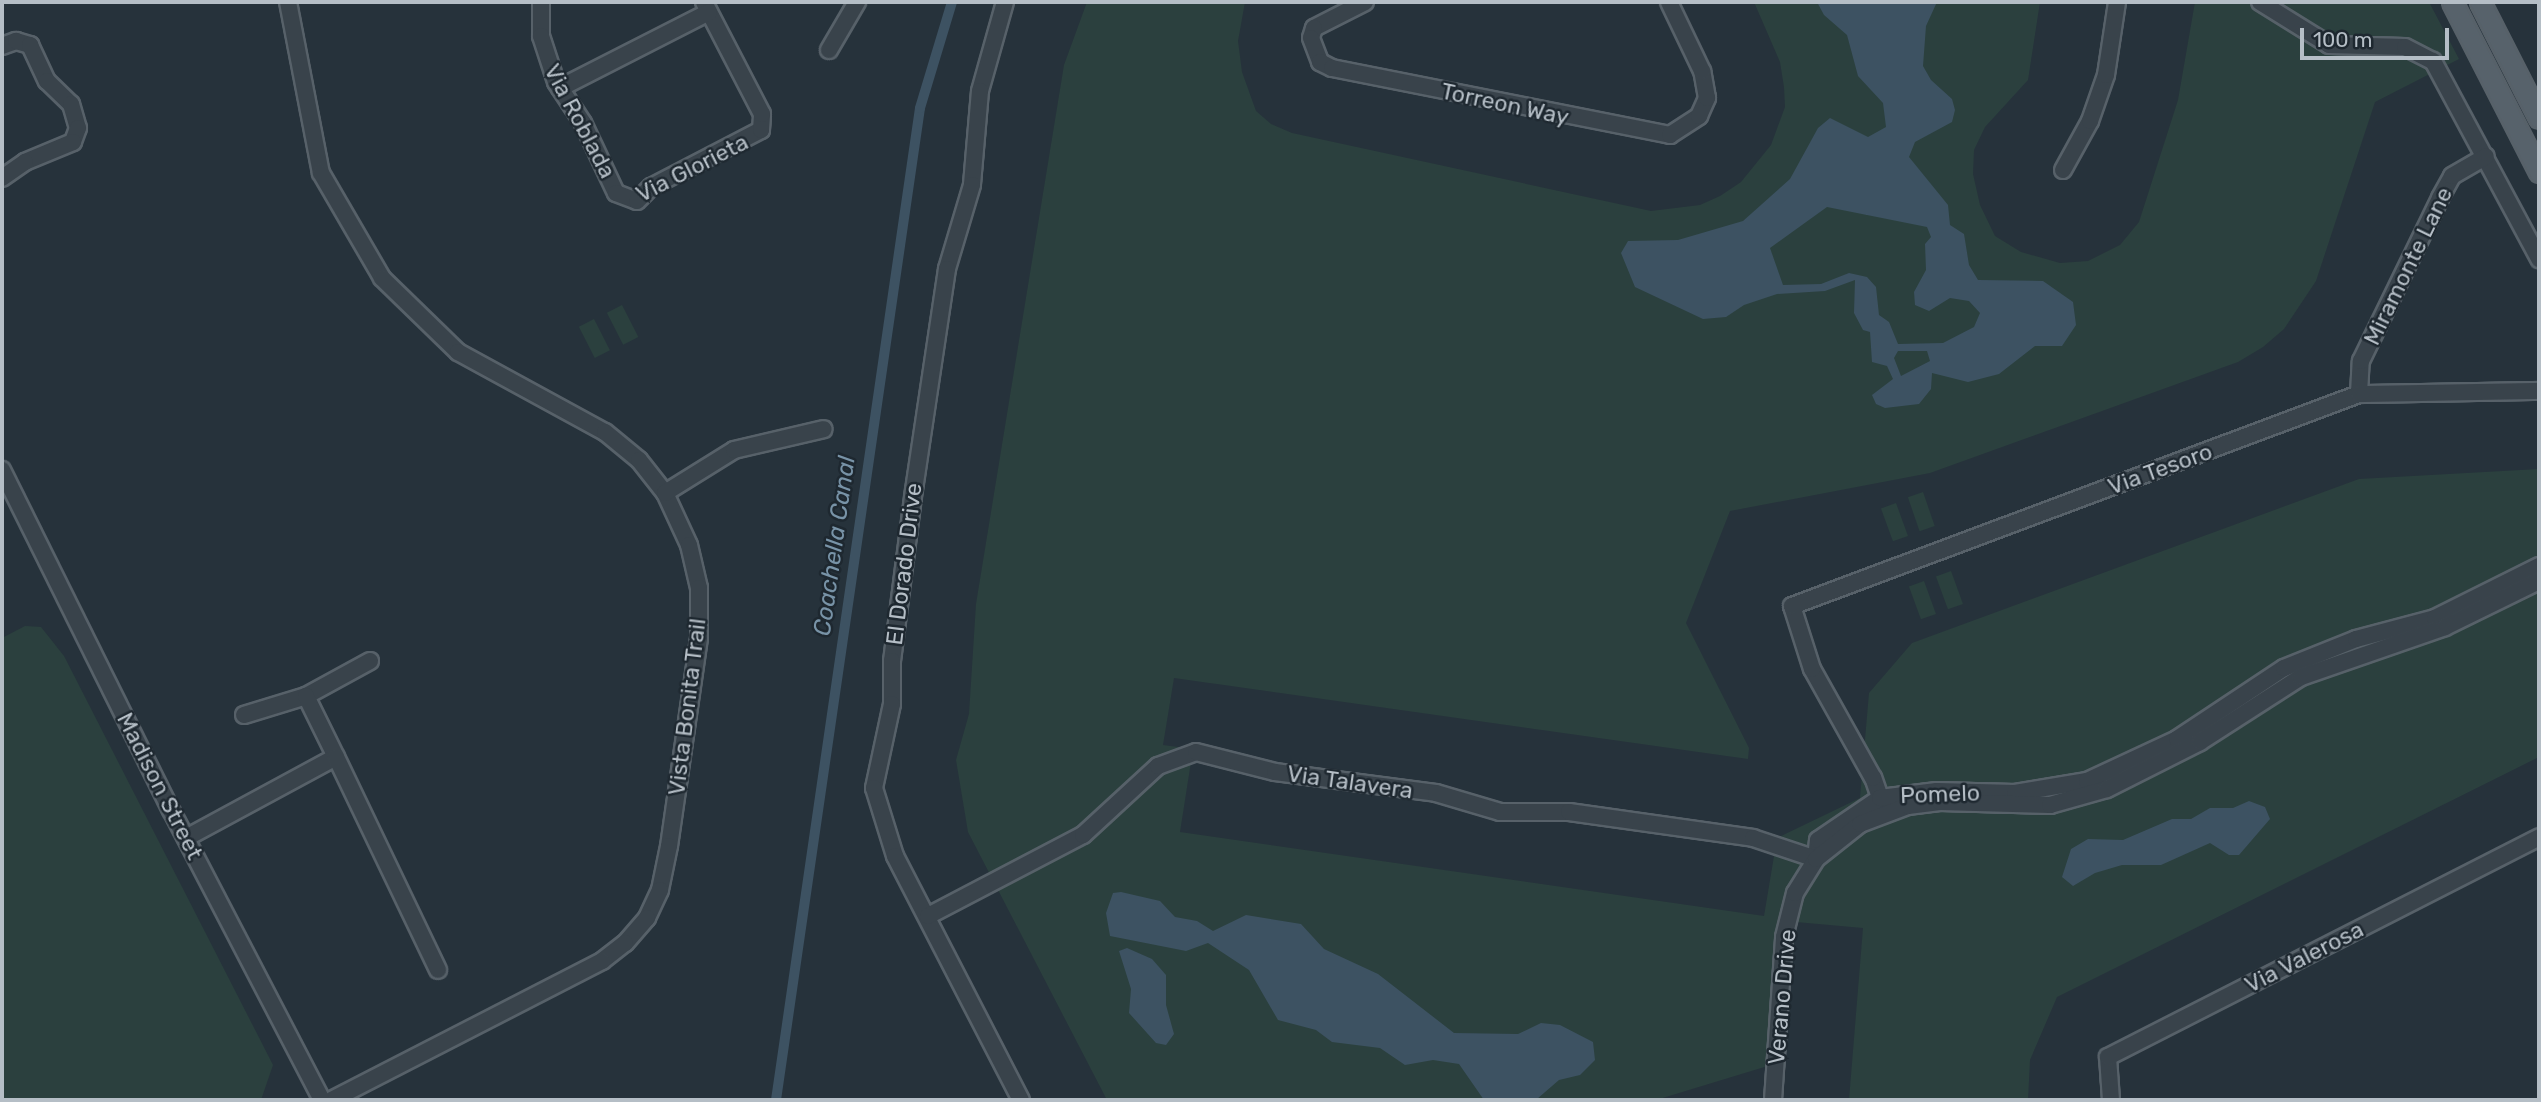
<!DOCTYPE html>
<html>
<head>
<meta charset="utf-8">
<style>
  body { margin:0 }
  #map { position:relative; width:2541px; height:1102px; overflow:hidden; background:#26323b; font-family:Rubik,sans-serif }
  div>[style] { position:absolute }
  .green>* { inset:0; background:#2b403e; transform-origin:0 0 }
  .water>* { inset:0; background:#3d5262 }
  .canal>* { height:10px; margin:-5px; padding:0 5px; transform-origin:5px; border-radius:5px; background:#3d5262 }
  .roads { filter:drop-shadow(2px 0 #576169) drop-shadow(-2px 0 #576169) drop-shadow(0 2px #576169) drop-shadow(0 -2px #576169) }
  .minor>* { height:16px; margin:-8px; padding:0 8px; transform-origin:8px; border-radius:8px; background:#39434b }
  .major>* { height:19px; margin:-9.5px; padding:0 9.5px; transform-origin:9.5px; border-radius:9.5px; background:#57626b }
  span { translate:-50% -50%; white-space:nowrap; text-align:center; line-height:1.15; -webkit-text-stroke:5px #1e2830; paint-order:stroke }
  .street-label { font-size:23px; color:#b5bec6 }
  .water-label { font-size:24px; color:#7893a7; font-style:italic }
  .frame { position:absolute; inset:0; border:4px solid #b5bec6; pointer-events:none }
  .scale { position:absolute; left:2300px; top:28px; width:149px; height:32px; box-sizing:border-box; border:4px solid #b5bec6; border-top:0; padding-left:9px; font-size:21px; line-height:24px; white-space:nowrap; color:#b5bec6; -webkit-text-stroke:5px #1e2830; paint-order:stroke }
</style>
</head>
<body>
<div id="map">
  <div class="green">
    <div style="clip-path:polygon(1087px 2px,1245px 2px,1238px 41px,1242px 72px,1256px 111px,1271px 124px,1292px 133px,1651px 211px,1700px 205px,1720px 196px,1741px 182px,1771px 145px,1785px 107px,1784px 87px,1780px 62px,1754px 2px,2040px 2px,2028px 80px,1985px 127px,1974px 150px,1973px 174px,1980px 205px,1995px 236px,2021px 252px,2060px 263px,2088px 261px,2120px 245px,2139px 222px,2178px 100px,2195px 2px,2429px 2px,2459px 59px,2375px 102px,2316px 281px,2284px 329px,2263px 347px,2238px 362px,1930px 473px,1730px 511px,1686px 623px,1749px 748px,1748px 759px,1174px 678px,1163px 745px,1193px 749px,1180px 832px,1764px 916px,1777px 838px,1860px 798px,1869px 693px,1912px 643px,2359px 479px,2539px 469px,2539px 757px,2057px 997px,2030px 1060px,2028px 1100px,1849px 1100px,1863px 928px,1796px 922px,1784px 1061px,1656px 1100px,1107px 1100px,968px 832px,956px 760px,969px 714px,976px 604px,1064px 65px)"></div>
    <div style="left:622px;top:305px;width:36px;height:17px;rotate:63deg"></div>
    <div style="left:594px;top:319px;width:35px;height:17px;rotate:63deg"></div>
    <div style="left:1923px;top:492px;width:36px;height:16px;rotate:71deg"></div>
    <div style="left:1896px;top:503px;width:35px;height:16px;rotate:70deg"></div>
    <div style="left:1951px;top:571px;width:35px;height:16px;rotate:70deg"></div>
    <div style="left:1924px;top:581px;width:35px;height:16px;rotate:70deg"></div>
    <div style="clip-path:polygon(25px 626px,41px 627px,64px 656px,273px 1065px,261px 1100px,2px 1100px,2px 638px)"></div>
  </div>
  <div class="water">
    <div style="clip-path:polygon(evenodd,1817px 2px,1937px 2px,1926px 26px,1923px 66px,1931px 80px,1952px 99px,1955px 110px,1952px 122px,1915px 142px,1909px 157px,1948px 205px,1950px 225px,1964px 234px,1969px 265px,1978px 280px,2043px 281px,2073px 302px,2076px 325px,2062px 346px,2035px 346px,1999px 374px,1968px 382px,1932px 373px,1931px 389px,1919px 404px,1885px 408px,1876px 404px,1872px 395px,1893px 379px,1887px 366px,1872px 362px,1870px 332px,1863px 330px,1854px 313px,1855px 280px,1825px 291px,1777px 294px,1744px 305px,1726px 317px,1703px 319px,1635px 287px,1621px 253px,1628px 241px,1678px 240px,1743px 221px,1790px 179px,1818px 128px,1830px 118px,1868px 137px,1886px 127px,1883px 103px,1858px 76px,1847px 35px,1824px 15px,1817px 2px,1827px 207px,1927px 227px,1931px 237px,1925px 244px,1926px 270px,1914px 292px,1915px 305px,1929px 311px,1950px 298px,1969px 301px,1980px 313px,1974px 327px,1943px 343px,1898px 344px,1889px 322px,1879px 315px,1876px 287px,1867px 277px,1849px 273px,1821px 284px,1783px 285px,1770px 248px,1827px 207px,1817px 2px,1898px 351px,1927px 351px,1930px 361px,1901px 376px,1894px 358px,1898px 351px)"></div>
    <div style="clip-path:polygon(2249px 801px,2265px 807px,2270px 819px,2239px 855px,2229px 855px,2210px 843px,2161px 865px,2122px 865px,2095px 873px,2073px 886px,2062px 877px,2071px 849px,2088px 839px,2123px 840px,2172px 819px,2191px 819px,2210px 808px,2233px 808px)"></div>
    <div style="clip-path:polygon(1121px 892px,1160px 901px,1175px 917px,1197px 921px,1213px 931px,1246px 915px,1301px 924px,1324px 949px,1378px 974px,1454px 1033px,1518px 1034px,1541px 1023px,1560px 1025px,1593px 1042px,1595px 1060px,1580px 1075px,1559px 1080px,1537px 1099px,1484px 1100px,1459px 1064px,1433px 1060px,1405px 1065px,1380px 1048px,1332px 1042px,1316px 1030px,1278px 1020px,1249px 970px,1208px 943px,1186px 951px,1110px 936px,1106px 913px,1113px 893px)"></div>
    <div style="clip-path:polygon(1127px 948px,1152px 959px,1166px 975px,1166px 1005px,1174px 1034px,1166px 1045px,1156px 1043px,1129px 1013px,1131px 989px,1119px 951px)"></div>
  </div>
  <div class="canal">
    <div style="left:776px;top:1100px;width:1002px;rotate:-81.74deg"></div>
    <div style="left:920px;top:108px;width:111px;rotate:-73.2deg"></div>
  </div>
  <div class="roads">
    <div class="minor">
      <div style="left:288px;top:2px;width:174px;rotate:79.1deg"></div>
      <div style="left:321px;top:173px;width:121px;rotate:59.8deg"></div>
      <div style="left:382px;top:278px;width:106px;rotate:44.2deg"></div>
      <div style="left:458px;top:352px;width:167px;rotate:28.6deg"></div>
      <div style="left:605px;top:432px;width:44px;rotate:39.5deg"></div>
      <div style="left:639px;top:460px;width:42px;rotate:51.8deg"></div>
      <div style="left:665px;top:493px;width:57px;rotate:65.2deg"></div>
      <div style="left:689px;top:545px;width:44px;rotate:76.9deg"></div>
      <div style="left:699px;top:588px;width:50px;rotate:90deg"></div>
      <div style="left:699px;top:638px;width:210px;rotate:98.2deg"></div>
      <div style="left:669px;top:846px;width:45px;rotate:101.6deg"></div>
      <div style="left:660px;top:890px;width:31px;rotate:115deg"></div>
      <div style="left:647px;top:918px;width:33px;rotate:131deg"></div>
      <div style="left:625px;top:943px;width:29px;rotate:142deg"></div>
      <div style="left:602px;top:961px;width:304px;rotate:152.8deg"></div>
      <div style="left:541px;top:2px;width:34px;rotate:90deg"></div>
      <div style="left:541px;top:36px;width:48px;rotate:71.9deg"></div>
      <div style="left:556px;top:82px;width:49px;rotate:56.6deg"></div>
      <div style="left:583px;top:123px;width:77px;rotate:64.8deg"></div>
      <div style="left:616px;top:193px;width:22px;rotate:21deg"></div>
      <div style="left:637px;top:201px;width:20px;rotate:-45deg"></div>
      <div style="left:651px;top:187px;width:124px;rotate:-27.4deg"></div>
      <div style="left:761px;top:130px;width:16px;rotate:-86deg"></div>
      <div style="left:762px;top:114px;width:126px;rotate:-117.4deg"></div>
      <div style="left:1005px;top:2px;width:92px;rotate:105.7deg"></div>
      <div style="left:980px;top:91px;width:94px;rotate:94.9deg"></div>
      <div style="left:972px;top:185px;width:88px;rotate:106.6deg"></div>
      <div style="left:947px;top:269px;width:231px;rotate:98.5deg"></div>
      <div style="left:913px;top:497px;width:165px;rotate:97.3deg"></div>
      <div style="left:892px;top:661px;width:43px;rotate:90deg"></div>
      <div style="left:892px;top:704px;width:86px;rotate:102.1deg"></div>
      <div style="left:874px;top:788px;width:71px;rotate:72.8deg"></div>
      <div style="left:895px;top:856px;width:275px;rotate:62.7deg"></div>
      <div style="left:1365px;top:2px;width:57px;rotate:153deg"></div>
      <div style="left:1314px;top:28px;width:10px;rotate:107deg"></div>
      <div style="left:1311px;top:38px;width:26px;rotate:69deg"></div>
      <div style="left:1320px;top:62px;width:13px;rotate:27deg"></div>
      <div style="left:1332px;top:68px;width:345px;rotate:11.2deg"></div>
      <div style="left:1670px;top:135px;width:35px;rotate:-33deg"></div>
      <div style="left:1699px;top:116px;width:20px;rotate:-66deg"></div>
      <div style="left:1707px;top:98px;width:27px;rotate:-100deg"></div>
      <div style="left:1702px;top:71px;width:76px;rotate:-115.6deg"></div>
      <div style="left:2260px;top:2px;width:81px;rotate:31.9deg"></div>
      <div style="left:2329px;top:45px;width:76px;rotate:1.5deg"></div>
      <div style="left:2405px;top:47px;width:31px;rotate:27deg"></div>
      <div style="left:2433px;top:61px;width:225px;rotate:61.8deg"></div>
      <div style="left:2px;top:46px;width:15px;rotate:-20deg"></div>
      <div style="left:16px;top:41px;width:15px;rotate:16deg"></div>
      <div style="left:30px;top:45px;width:40px;rotate:65deg"></div>
      <div style="left:47px;top:81px;width:33px;rotate:44deg"></div>
      <div style="left:71px;top:104px;width:25px;rotate:74deg"></div>
      <div style="left:78px;top:128px;width:15px;rotate:110deg"></div>
      <div style="left:73px;top:142px;width:52px;rotate:157.4deg"></div>
      <div style="left:25px;top:162px;width:28px;rotate:145deg"></div>
      <div style="left:829px;top:50px;width:56px;rotate:-59.7deg"></div>
      <div style="left:560px;top:88px;width:167px;rotate:-27deg"></div>
      <div style="left:2063px;top:170px;width:56px;rotate:-61.1deg"></div>
      <div style="left:2090px;top:121px;width:49px;rotate:-70.8deg"></div>
      <div style="left:2106px;top:75px;width:74px;rotate:-81.4deg"></div>
      <div style="left:2359px;top:394px;width:33px;rotate:-87deg"></div>
      <div style="left:2361px;top:361px;width:181px;rotate:-64.1deg"></div>
      <div style="left:2440px;top:198px;width:25px;rotate:-61deg"></div>
      <div style="left:2452px;top:176px;width:39px;rotate:-30deg"></div>
      <div style="left:2px;top:470px;width:380px;rotate:63.6deg"></div>
      <div style="left:171px;top:810px;width:327px;rotate:62.5deg"></div>
      <div style="left:665px;top:493px;width:81px;rotate:-31.9deg"></div>
      <div style="left:734px;top:450px;width:92px;rotate:-13.1deg"></div>
      <div style="left:306px;top:696px;width:73px;rotate:-28.7deg"></div>
      <div style="left:244px;top:715px;width:65px;rotate:-17deg"></div>
      <div style="left:306px;top:696px;width:68px;rotate:63.8deg"></div>
      <div style="left:1885px;top:812px;width:36px;rotate:-109deg"></div>
      <div style="left:1873px;top:778px;width:125px;rotate:-119.2deg"></div>
      <div style="left:1812px;top:669px;width:66px;rotate:-107.6deg"></div>
      <div style="left:1792px;top:606px;width:605px;rotate:-20.5deg"></div>
      <div style="left:2359px;top:394px;width:180px;rotate:-1deg"></div>
      <div style="left:186px;top:838px;width:170px;rotate:-28.4deg"></div>
      <div style="left:336px;top:757px;width:236px;rotate:64.4deg"></div>
      <div style="left:1816px;top:859px;width:19px;rotate:-84deg"></div>
      <div style="left:1818px;top:840px;width:75px;rotate:-34.1deg"></div>
      <div style="left:1880px;top:798px;width:57px;rotate:-7deg"></div>
      <div style="left:1937px;top:791px;width:78px;rotate:1.5deg"></div>
      <div style="left:2015px;top:793px;width:73px;rotate:-9.5deg"></div>
      <div style="left:2087px;top:781px;width:99px;rotate:-25deg"></div>
      <div style="left:2177px;top:739px;width:128px;rotate:-33.6deg"></div>
      <div style="left:2284px;top:668px;width:78px;rotate:-21.9deg"></div>
      <div style="left:2356px;top:639px;width:82px;rotate:-14.9deg"></div>
      <div style="left:2435px;top:618px;width:116px;rotate:-26.6deg"></div>
      <div style="left:928px;top:916px;width:175px;rotate:-27.6deg"></div>
      <div style="left:1083px;top:835px;width:102px;rotate:-42.6deg"></div>
      <div style="left:1158px;top:766px;width:40px;rotate:-20.2deg"></div>
      <div style="left:1196px;top:752px;width:81px;rotate:14.2deg"></div>
      <div style="left:1275px;top:772px;width:162px;rotate:7.4deg"></div>
      <div style="left:1436px;top:793px;width:67px;rotate:16.5deg"></div>
      <div style="left:1500px;top:812px;width:69px"></div>
      <div style="left:1569px;top:812px;width:186px;rotate:8deg"></div>
      <div style="left:1753px;top:838px;width:66px;rotate:18.4deg"></div>
      <div style="left:1773px;top:1100px;width:163px;rotate:-86.1deg"></div>
      <div style="left:1784px;top:937px;width:45px;rotate:-76deg"></div>
      <div style="left:1795px;top:893px;width:40px;rotate:-58deg"></div>
      <div style="left:1816px;top:859px;width:56px;rotate:-38.5deg"></div>
      <div style="left:1860px;top:824px;width:51px;rotate:-20.6deg"></div>
      <div style="left:1908px;top:806px;width:32px;rotate:-7deg"></div>
      <div style="left:1940px;top:802px;width:110px;rotate:1.6deg"></div>
      <div style="left:2050px;top:805px;width:59px;rotate:-15.7deg"></div>
      <div style="left:2107px;top:789px;width:104px;rotate:-26.8deg"></div>
      <div style="left:2200px;top:742px;width:120px;rotate:-32.8deg"></div>
      <div style="left:2301px;top:677px;width:152px;rotate:-19.1deg"></div>
      <div style="left:2445px;top:627px;width:105px;rotate:-26.1deg"></div>
      <div style="left:2111px;top:1100px;width:43px;rotate:-94deg"></div>
      <div style="left:2108px;top:1057px;width:484px;rotate:-27deg"></div>
    </div>
    <div class="major">
      <div style="left:2452px;top:2px;width:191px;rotate:62.9deg"></div>
      <div style="left:2480px;top:2px;width:130px;rotate:63deg"></div>
    </div>
  </div>
  <div class="street-label">
    <span style="left:1505px;top:104px;rotate:12deg">Torreon Way</span>
    <span style="left:580px;top:121px;rotate:62deg">Via Roblada</span>
    <span style="left:692px;top:168px;rotate:-27deg">Via Glorieta</span>
    <span style="left:2408px;top:266px;rotate:-64deg">Miramonte Lane</span>
    <span style="left:2160px;top:469px;rotate:-20deg">Via Tesoro</span>
    <span style="left:904px;top:564px;rotate:-83deg">El Dorado Drive</span>
    <span style="left:687px;top:707px;rotate:-83deg">Vista Bonita Trail</span>
    <span style="left:1350px;top:782px;rotate:8deg">Via Talavera</span>
    <span style="left:160px;top:786px;rotate:63deg">Madison Street</span>
    <span style="left:1940px;top:794px;rotate:-2deg">Pomelo</span>
    <span style="left:2304px;top:957px;rotate:-27deg">Via Valerosa</span>
    <span style="left:1782px;top:997px;rotate:-85deg">Verano Drive</span>
  </div>
  <div class="water-label">
    <span style="left:835px;top:546px;rotate:-82deg">Coachella Canal</span>
  </div>
  <div class="frame"></div>
  <div class="scale">100 m</div>
</div>
</body>
</html>
